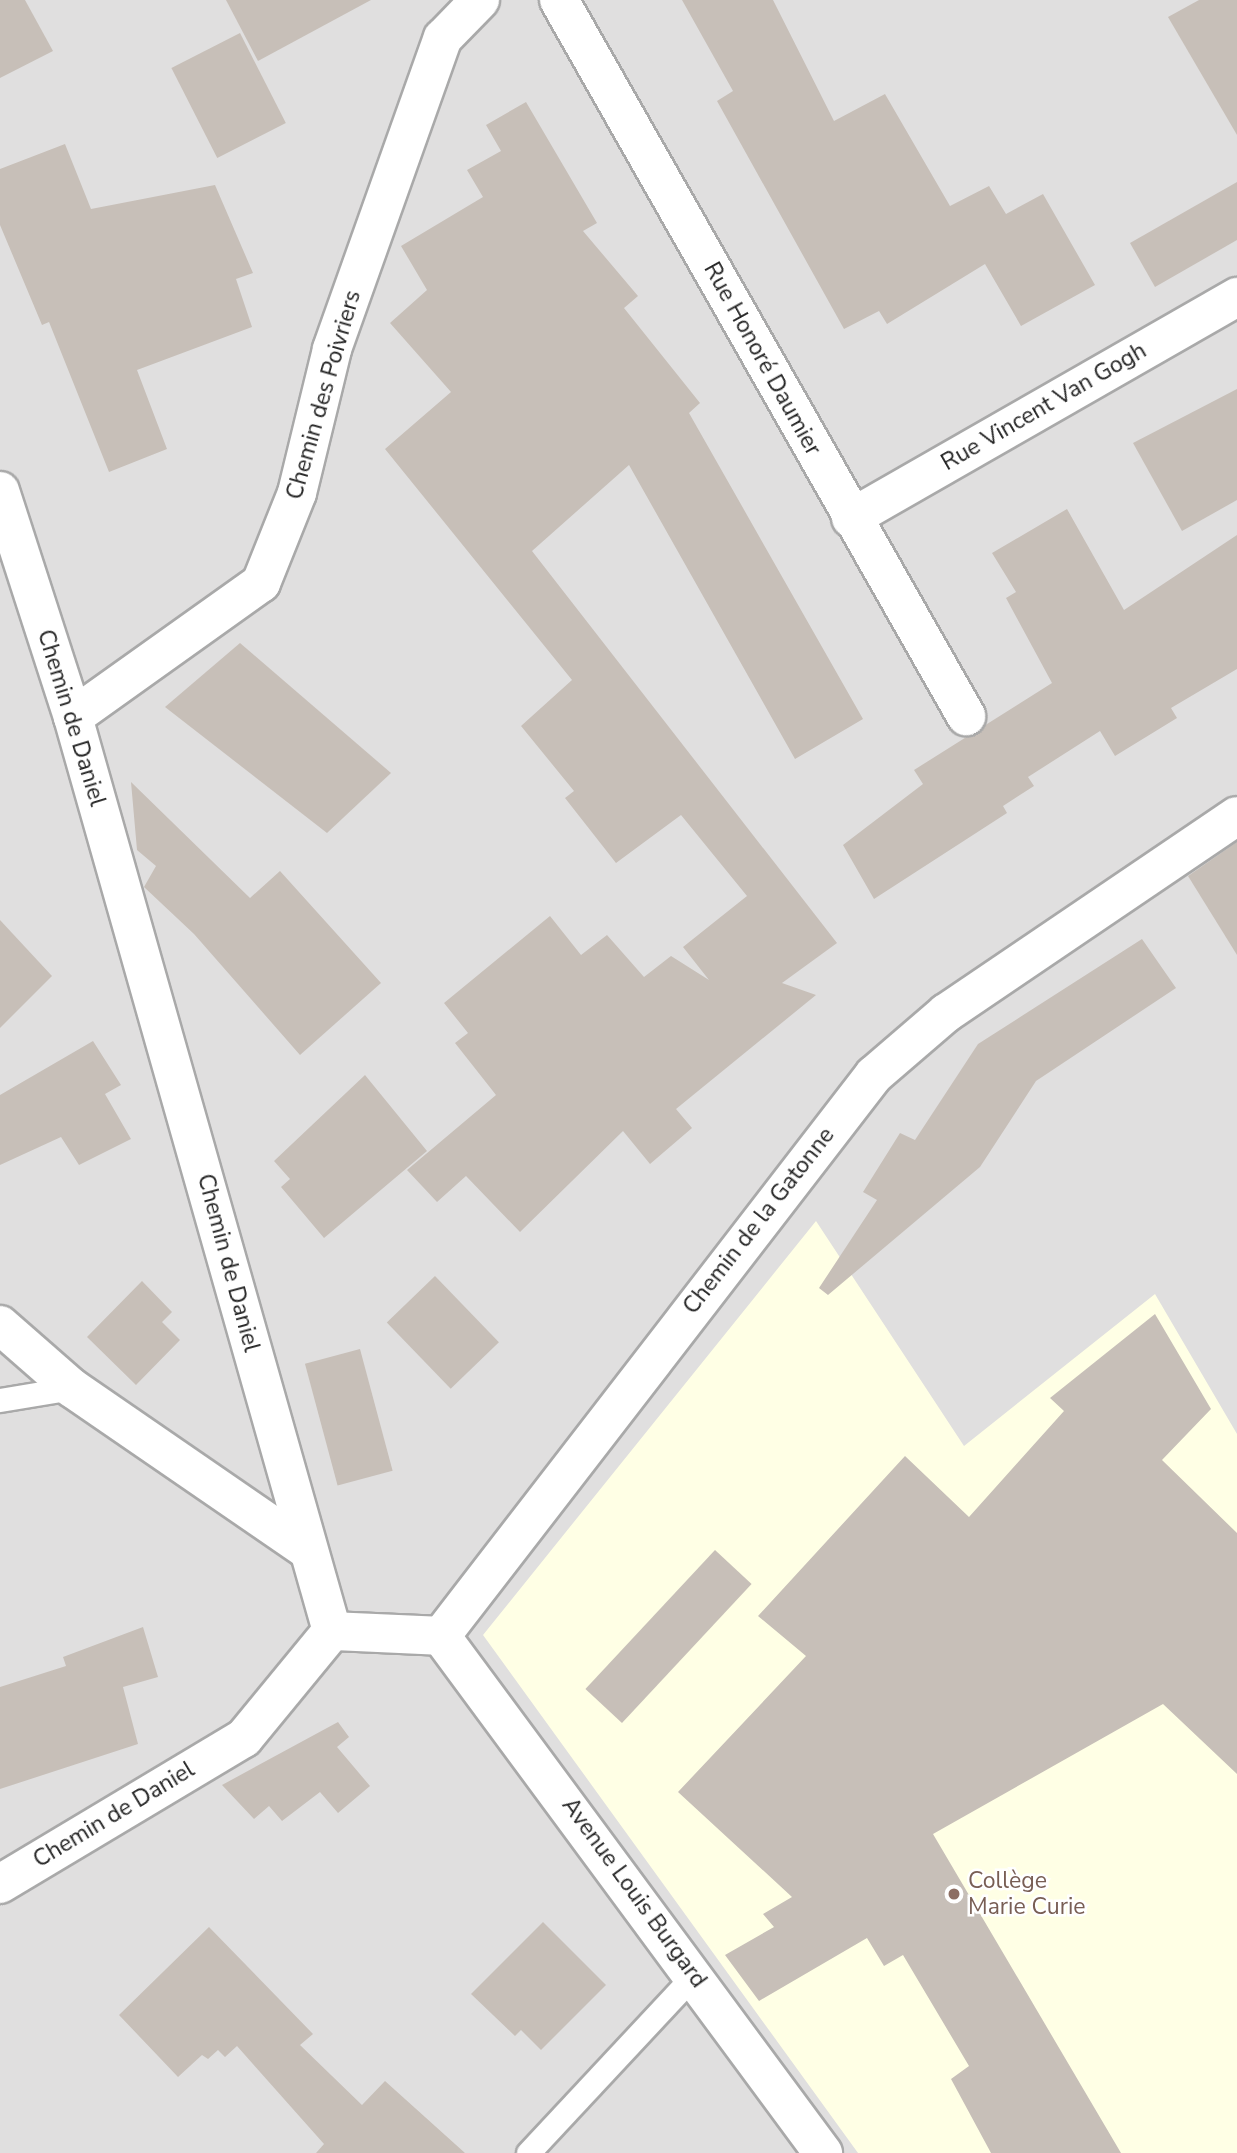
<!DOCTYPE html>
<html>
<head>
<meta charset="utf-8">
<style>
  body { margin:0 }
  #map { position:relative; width:1237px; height:2153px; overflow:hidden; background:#f2efe9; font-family:"Nunito Sans",sans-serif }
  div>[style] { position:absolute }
  .residential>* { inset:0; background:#e0dfdf; transform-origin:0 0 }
  .education>* { inset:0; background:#ffffe5 }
  .building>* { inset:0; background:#c7bfb8; transform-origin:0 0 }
  .roads { filter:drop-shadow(2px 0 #a9a9a9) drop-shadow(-2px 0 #a9a9a9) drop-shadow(0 2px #a9a9a9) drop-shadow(0 -2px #a9a9a9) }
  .lane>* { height:23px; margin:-11.5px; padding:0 11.5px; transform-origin:11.5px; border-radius:11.5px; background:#fff }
  .street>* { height:38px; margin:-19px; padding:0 19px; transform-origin:19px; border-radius:19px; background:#fff }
  .dots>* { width:19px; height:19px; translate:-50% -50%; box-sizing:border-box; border:4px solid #fff; border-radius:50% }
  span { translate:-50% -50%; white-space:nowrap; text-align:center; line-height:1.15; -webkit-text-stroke:5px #fff; paint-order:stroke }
  .street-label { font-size:23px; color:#222 }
  .education-label { font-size:23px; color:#785e54 }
  .left { translate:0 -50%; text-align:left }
</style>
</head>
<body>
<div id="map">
  <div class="residential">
    <div style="left:0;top:0;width:1237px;height:2153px"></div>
  </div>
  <div class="education">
    <div style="clip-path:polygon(816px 1221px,964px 1446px,1155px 1294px,1237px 1434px,1237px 2153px,858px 2153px,483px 1635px)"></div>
  </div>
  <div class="building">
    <div style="clip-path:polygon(0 0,25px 0,53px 51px,0 78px)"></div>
    <div style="clip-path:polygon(226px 0,371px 0,258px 61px)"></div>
    <div style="clip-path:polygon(682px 0,773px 0,834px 121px,885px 94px,950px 206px,989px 186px,1006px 214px,1043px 194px,1095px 285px,1021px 326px,985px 264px,887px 324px,879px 311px,844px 329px,717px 101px,733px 91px)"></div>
    <div style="clip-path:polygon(1199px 0,1237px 0,1237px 135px,1168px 17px)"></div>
    <div style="left:240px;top:33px;width:101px;height:77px;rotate:63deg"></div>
    <div style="clip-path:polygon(526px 102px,597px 223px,583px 231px,638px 296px,624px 308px,700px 403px,689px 413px,863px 719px,795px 759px,629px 465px,532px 551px,837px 943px,782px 983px,816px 995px,676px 1109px,692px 1128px,650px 1164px,623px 1131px,520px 1232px,466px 1176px,437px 1202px,407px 1170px,496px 1095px,455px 1043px,468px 1033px,444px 1003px,550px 916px,581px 955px,607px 935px,644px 977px,671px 956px,709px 980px,683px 947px,747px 896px,681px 815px,616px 863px,565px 798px,574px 791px,521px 726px,572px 680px,385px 449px,451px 392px,390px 323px,427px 290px,401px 246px,483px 197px,467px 170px,501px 151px,486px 125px)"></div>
    <div style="clip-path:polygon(65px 144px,91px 209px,215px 185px,253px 273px,236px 279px,252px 327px,137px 370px,167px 449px,109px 472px,49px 322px,42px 325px,0 225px,0 169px)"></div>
    <div style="clip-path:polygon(1237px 182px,1237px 240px,1155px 287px,1130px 243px)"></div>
    <div style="clip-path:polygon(1237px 389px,1237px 500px,1182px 531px,1133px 443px)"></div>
    <div style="clip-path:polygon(1067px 509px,1124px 610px,1237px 535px,1237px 669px,1171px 708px,1177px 718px,1115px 756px,1100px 731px,1028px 777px,1034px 786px,1003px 806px,1007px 813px,874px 899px,843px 845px,923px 784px,914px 770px,1052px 683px,1006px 598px,1016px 592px,992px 553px)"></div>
    <div style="clip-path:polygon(240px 643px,391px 773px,327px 833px,165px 707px)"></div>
    <div style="clip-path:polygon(131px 782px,250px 898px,280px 871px,381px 983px,300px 1055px,194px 934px,144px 887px,156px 866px,137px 850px)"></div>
    <div style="clip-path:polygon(1237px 842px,1237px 955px,1188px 876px)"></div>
    <div style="clip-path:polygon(0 920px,52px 976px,0 1028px)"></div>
    <div style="clip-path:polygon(1142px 939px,1176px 988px,1036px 1081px,980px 1167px,828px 1295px,819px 1288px,877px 1200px,863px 1192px,900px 1133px,915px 1140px,978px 1044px)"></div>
    <div style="clip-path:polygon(93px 1041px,121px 1085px,105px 1094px,131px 1139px,79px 1165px,61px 1137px,0 1165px,0 1095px)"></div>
    <div style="clip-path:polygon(365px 1075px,427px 1151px,324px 1238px,281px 1187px,290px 1179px,274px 1161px)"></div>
    <div style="left:435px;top:1276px;width:92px;height:67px;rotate:46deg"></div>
    <div style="clip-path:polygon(142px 1281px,172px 1312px,162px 1322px,180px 1340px,136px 1385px,87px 1337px)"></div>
    <div style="clip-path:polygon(1155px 1314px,1211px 1409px,1162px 1460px,1237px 1533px,1237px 1774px,1163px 1704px,933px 1834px,1121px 2153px,991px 2153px,951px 2079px,969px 2066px,903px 1955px,884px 1966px,867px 1938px,759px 2001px,725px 1955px,774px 1927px,763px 1914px,792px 1897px,678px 1792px,806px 1656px,758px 1616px,905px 1456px,969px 1517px,1064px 1411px,1050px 1398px)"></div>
    <div style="left:360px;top:1349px;width:126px;height:57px;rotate:75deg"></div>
    <div style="left:715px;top:1550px;width:50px;height:190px;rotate:43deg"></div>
    <div style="clip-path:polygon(143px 1627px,158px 1677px,123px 1687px,138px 1744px,0 1789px,0 1687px,66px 1666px,63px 1657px)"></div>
    <div style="clip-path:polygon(338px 1722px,349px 1737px,337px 1747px,370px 1786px,338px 1813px,320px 1792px,282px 1821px,269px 1806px,254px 1819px,222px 1785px)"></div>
    <div style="clip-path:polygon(543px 1922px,606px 1985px,541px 2050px,521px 2030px,515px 2036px,471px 1994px)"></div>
    <div style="clip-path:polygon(209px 1927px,313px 2034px,300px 2045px,362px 2105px,385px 2081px,465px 2153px,316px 2153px,324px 2144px,237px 2046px,225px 2057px,218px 2050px,208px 2059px,202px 2055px,178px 2077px,119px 2015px)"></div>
  </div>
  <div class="roads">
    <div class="lane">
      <div style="left:0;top:1400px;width:73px;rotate:-9.5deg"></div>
      <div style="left:528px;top:2153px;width:242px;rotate:-47deg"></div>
    </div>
    <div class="street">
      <div style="left:559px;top:0;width:824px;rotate:60.38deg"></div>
      <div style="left:0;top:491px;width:237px;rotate:72.1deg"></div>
      <div style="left:73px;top:717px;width:950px;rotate:74.18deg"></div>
      <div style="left:851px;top:518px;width:445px;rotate:-29.8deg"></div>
      <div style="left:73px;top:717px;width:231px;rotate:-35.5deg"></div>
      <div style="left:261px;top:583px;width:97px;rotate:-68.2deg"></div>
      <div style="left:297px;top:493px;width:148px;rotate:-76.3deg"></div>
      <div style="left:332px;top:349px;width:330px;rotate:-70.4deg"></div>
      <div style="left:443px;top:38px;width:53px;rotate:-45.8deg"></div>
      <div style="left:0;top:1325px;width:96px;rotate:41.2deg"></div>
      <div style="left:72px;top:1388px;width:283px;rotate:34.5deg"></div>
      <div style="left:332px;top:1631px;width:109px;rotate:2.6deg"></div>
      <div style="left:441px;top:1636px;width:709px;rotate:-52.34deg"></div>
      <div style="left:874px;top:1075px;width:95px;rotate:-40.7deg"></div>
      <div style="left:946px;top:1013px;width:351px;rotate:-34.1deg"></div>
      <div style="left:441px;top:1636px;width:643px;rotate:53.54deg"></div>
      <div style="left:0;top:1884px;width:284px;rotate:-30.9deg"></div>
      <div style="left:244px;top:1738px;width:139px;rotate:-50.6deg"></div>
    </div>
  </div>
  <div class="dots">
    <div style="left:954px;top:1894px;background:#8d6e63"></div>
  </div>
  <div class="street-label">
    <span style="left:762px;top:359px;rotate:61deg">Rue Honoré Daumier</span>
    <span style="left:324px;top:395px;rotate:-74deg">Chemin des Poivriers</span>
    <span style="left:1044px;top:407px;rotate:-30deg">Rue Vincent Van Gogh</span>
    <span style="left:71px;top:718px;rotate:73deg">Chemin de Daniel</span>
    <span style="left:759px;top:1221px;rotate:-52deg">Chemin de la Gatonne</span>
    <span style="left:228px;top:1263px;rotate:75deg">Chemin de Daniel</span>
    <span style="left:114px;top:1815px;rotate:-31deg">Chemin de Daniel</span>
    <span style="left:634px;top:1893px;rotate:54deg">Avenue Louis Burgard</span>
  </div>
  <div class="education-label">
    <span class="left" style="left:968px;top:1894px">Collège<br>Marie Curie</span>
  </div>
</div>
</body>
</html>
